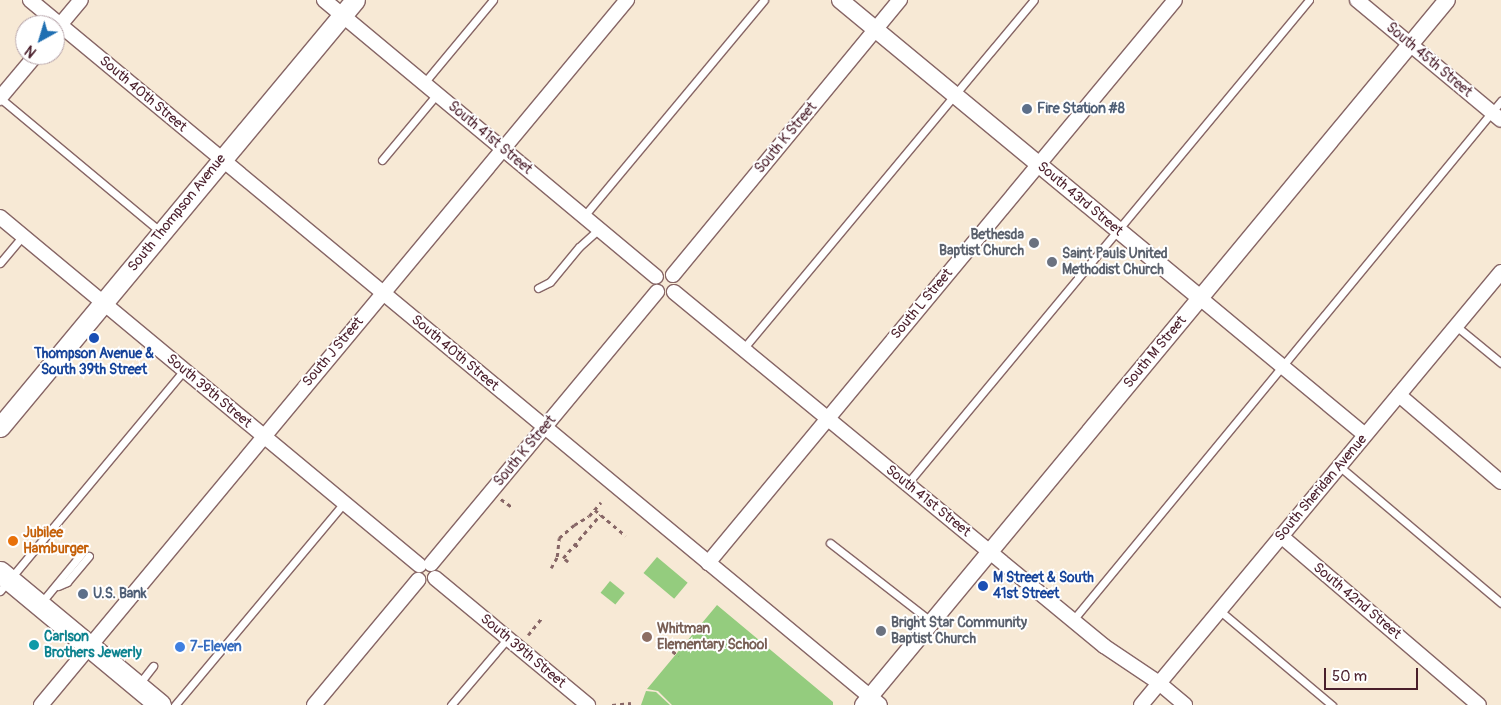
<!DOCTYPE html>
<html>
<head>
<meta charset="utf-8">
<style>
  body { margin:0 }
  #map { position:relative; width:1501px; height:705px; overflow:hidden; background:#f7e9d5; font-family:Pangolin,sans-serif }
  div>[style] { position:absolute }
  .green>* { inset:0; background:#94cc7e; transform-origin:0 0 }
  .path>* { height:2.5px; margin-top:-1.25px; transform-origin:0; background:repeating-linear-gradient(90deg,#876666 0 4px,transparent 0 8px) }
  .roads { filter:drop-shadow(1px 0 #876666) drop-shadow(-1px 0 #876666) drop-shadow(0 1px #876666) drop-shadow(0 -1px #876666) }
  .service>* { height:7px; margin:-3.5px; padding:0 3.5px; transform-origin:3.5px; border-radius:3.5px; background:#fff }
  .minor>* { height:14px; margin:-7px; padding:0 7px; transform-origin:7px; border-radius:7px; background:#fff }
  .tertiary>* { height:16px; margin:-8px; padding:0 8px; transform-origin:8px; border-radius:8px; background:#fff }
  .secondary>* { height:19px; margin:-9.5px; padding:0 9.5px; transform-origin:9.5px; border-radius:9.5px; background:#fff }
  .primary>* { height:21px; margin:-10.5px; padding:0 10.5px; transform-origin:10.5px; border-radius:10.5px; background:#fff }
  .dots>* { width:14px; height:14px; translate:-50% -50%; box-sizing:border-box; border:2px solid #fff; border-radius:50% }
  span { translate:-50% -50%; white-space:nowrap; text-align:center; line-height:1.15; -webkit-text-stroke:4px #fff; paint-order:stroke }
  .street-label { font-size:14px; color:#4a1f2b }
  .service-label { font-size:14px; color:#4e5e75; font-weight:700 }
  .left { translate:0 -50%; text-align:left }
  .worship-label { font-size:14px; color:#5b616d; font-weight:700 }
  .right { translate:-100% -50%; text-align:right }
  .transit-label { font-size:14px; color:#164399; font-weight:700 }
  .food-label { font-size:14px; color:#c56008; font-weight:700 }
  .education-label { font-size:14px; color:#785e54; font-weight:700 }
  .culture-label { font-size:14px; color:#0d838f; font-weight:700 }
  .shop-label { font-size:14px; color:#366cbe; font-weight:700 }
  .north { position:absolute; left:15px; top:15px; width:50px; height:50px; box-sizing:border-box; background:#fff; border:1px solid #b7a5aa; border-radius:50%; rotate:219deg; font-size:14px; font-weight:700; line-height:20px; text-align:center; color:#4a1f2b }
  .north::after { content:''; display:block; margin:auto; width:18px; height:22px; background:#1f6fb2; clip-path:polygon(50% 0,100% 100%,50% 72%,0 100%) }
  .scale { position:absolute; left:1324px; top:668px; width:94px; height:22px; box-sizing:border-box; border:2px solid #4a1f2b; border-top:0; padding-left:6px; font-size:15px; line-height:18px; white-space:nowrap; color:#4a1f2b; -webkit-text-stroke:4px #fff; paint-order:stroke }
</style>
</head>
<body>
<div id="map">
  <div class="green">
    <div style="left:657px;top:557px;width:40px;height:21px;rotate:40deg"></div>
    <div style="left:610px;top:581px;width:19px;height:15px;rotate:39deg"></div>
    <div style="clip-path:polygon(717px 605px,833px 702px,833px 705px,672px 705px,658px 691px,647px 689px)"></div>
    <div style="clip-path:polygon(646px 691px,656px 692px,670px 705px,641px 705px)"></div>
  </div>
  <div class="path">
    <div style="left:501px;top:499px;width:14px;rotate:36deg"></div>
    <div style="left:595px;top:510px;width:40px;rotate:40deg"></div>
    <div style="left:575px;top:544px;width:6px;rotate:45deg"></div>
    <div style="left:568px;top:562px;width:6px;rotate:-141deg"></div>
    <div style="left:563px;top:558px;width:57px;rotate:-49.3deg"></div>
    <div style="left:551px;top:568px;width:13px;rotate:-61deg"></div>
    <div style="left:557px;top:557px;width:19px;rotate:-84deg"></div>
    <div style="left:559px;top:538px;width:20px;rotate:-41deg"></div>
    <div style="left:574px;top:525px;width:17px;rotate:-31deg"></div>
    <div style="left:589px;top:516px;width:18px;rotate:-49deg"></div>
    <div style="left:528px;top:635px;width:22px;rotate:-51deg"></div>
    <div style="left:666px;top:646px;width:16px;rotate:38deg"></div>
    <div style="left:612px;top:705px;width:19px;rotate:-6deg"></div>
  </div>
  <div class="roads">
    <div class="service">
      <div style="left:424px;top:83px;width:108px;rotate:-50.3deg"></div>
      <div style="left:0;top:98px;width:209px;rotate:39.8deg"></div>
      <div style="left:382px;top:160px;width:86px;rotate:-50.2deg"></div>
      <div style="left:584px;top:216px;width:281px;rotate:-50.2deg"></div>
      <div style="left:0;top:263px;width:35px;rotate:-50deg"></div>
      <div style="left:538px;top:288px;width:13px;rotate:-27deg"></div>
      <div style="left:550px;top:282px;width:45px;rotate:-50.4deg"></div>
      <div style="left:579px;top:247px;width:27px;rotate:-42deg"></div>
      <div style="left:1456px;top:326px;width:58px;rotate:39.4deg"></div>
      <div style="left:743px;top:349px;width:454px;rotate:-50.2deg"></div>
      <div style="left:1339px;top:466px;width:212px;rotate:40.2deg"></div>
      <div style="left:907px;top:484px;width:629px;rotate:-50.29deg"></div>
      <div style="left:830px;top:543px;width:129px;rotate:37.8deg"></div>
      <div style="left:58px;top:586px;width:10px;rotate:-24deg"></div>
      <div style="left:67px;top:582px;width:34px;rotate:-50deg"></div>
      <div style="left:0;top:591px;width:288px;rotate:-50.2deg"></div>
      <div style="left:41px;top:603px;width:66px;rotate:-50.5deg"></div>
      <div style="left:1219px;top:610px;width:148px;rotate:40.1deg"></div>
      <div style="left:1073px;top:620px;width:673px;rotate:-50.49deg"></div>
      <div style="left:139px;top:684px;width:23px;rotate:-52deg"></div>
      <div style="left:175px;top:705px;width:263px;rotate:-50.1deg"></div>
      <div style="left:451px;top:705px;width:88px;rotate:-49.6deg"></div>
    </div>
    <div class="minor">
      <div style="left:30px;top:0;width:1104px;rotate:39.67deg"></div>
      <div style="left:324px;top:0;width:432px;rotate:39.8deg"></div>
      <div style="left:1357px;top:0;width:187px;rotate:39.8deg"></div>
      <div style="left:55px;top:31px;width:40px;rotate:-50deg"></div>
      <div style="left:0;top:98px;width:56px;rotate:-50.1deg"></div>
      <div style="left:0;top:217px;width:545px;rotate:39.71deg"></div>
      <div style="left:673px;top:275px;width:357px;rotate:-50.5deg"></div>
      <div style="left:674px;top:292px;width:557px;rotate:39.46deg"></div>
      <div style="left:1104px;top:646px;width:66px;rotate:33.9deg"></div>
      <div style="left:1159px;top:683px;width:34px;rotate:40deg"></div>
      <div style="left:1200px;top:298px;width:214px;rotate:39.7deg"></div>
      <div style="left:1399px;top:395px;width:134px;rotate:40.5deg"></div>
      <div style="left:1281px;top:536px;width:260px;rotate:40.5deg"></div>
      <div style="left:708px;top:563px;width:731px;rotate:-50.32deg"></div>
      <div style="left:431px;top:564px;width:354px;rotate:-50.3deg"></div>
      <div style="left:435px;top:578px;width:199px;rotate:39.7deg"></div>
      <div style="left:41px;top:705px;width:917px;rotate:-50.27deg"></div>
      <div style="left:314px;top:705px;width:163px;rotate:-50.2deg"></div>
      <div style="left:1141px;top:705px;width:563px;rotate:-50.26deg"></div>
    </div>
    <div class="tertiary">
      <div style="left:840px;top:0;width:467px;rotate:39.6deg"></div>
      <div style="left:863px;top:705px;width:915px;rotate:-50.36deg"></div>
    </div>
    <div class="secondary">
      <div style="left:0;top:427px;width:555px;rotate:-50.26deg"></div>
    </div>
    <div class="primary">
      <div style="left:0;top:572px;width:208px;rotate:39.7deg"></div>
    </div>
  </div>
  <div class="dots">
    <div style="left:1027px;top:109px;background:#5c6f8a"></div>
    <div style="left:1034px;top:243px;background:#6b7280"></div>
    <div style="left:1052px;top:262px;background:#6b7280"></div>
    <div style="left:94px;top:338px;background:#1a4fb4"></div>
    <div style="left:13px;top:541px;background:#e8710a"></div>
    <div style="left:983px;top:586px;background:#1a4fb4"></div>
    <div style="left:83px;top:594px;background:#5c6f8a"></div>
    <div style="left:881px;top:631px;background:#6b7280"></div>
    <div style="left:647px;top:637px;background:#8d6e63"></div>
    <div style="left:34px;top:645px;background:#0f9aa8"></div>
    <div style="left:180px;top:647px;background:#3f7fe0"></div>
  </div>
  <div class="street-label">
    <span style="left:1429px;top:60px;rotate:40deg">South 45th Street</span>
    <span style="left:143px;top:94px;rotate:40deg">South 40th Street</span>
    <span style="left:490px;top:138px;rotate:40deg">South 41st Street</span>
    <span style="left:786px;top:138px;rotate:-50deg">South K Street</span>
    <span style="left:1080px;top:199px;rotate:40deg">South 43rd Street</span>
    <span style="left:177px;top:213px;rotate:-51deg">South Thompson Avenue</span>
    <span style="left:922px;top:304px;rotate:-50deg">South L Street</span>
    <span style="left:333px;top:352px;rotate:-50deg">South J Street</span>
    <span style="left:1155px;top:352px;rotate:-50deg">South M Street</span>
    <span style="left:455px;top:353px;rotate:40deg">South 40th Street</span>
    <span style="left:209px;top:391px;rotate:40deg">South 39th Street</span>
    <span style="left:525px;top:451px;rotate:-50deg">South K Street</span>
    <span style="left:1321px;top:488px;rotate:-50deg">South Sheridan Avenue</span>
    <span style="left:928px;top:501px;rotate:39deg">South 41st Street</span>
    <span style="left:1357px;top:601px;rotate:40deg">South 42nd Street</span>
    <span style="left:523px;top:651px;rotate:40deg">South 39th Street</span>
  </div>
  <div class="service-label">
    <span class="left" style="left:1037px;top:109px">Fire Station #8</span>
    <span class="left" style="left:93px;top:594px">U.S. Bank</span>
  </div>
  <div class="worship-label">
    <span class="right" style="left:1024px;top:243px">Bethesda<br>Baptist Church</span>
    <span class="left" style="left:1062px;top:262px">Saint Pauls United<br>Methodist Church</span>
    <span class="left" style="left:891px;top:631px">Bright Star Community<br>Baptist Church</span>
  </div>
  <div class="transit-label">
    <span style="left:94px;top:362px">Thompson Avenue &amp;<br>South 39th Street</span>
    <span class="left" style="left:993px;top:586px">M Street &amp; South<br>41st Street</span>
  </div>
  <div class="food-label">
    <span class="left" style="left:23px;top:541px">Jubilee<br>Hamburger</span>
  </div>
  <div class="education-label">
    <span class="left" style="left:657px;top:637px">Whitman<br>Elementary School</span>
  </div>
  <div class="culture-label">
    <span class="left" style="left:44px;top:645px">Carlson<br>Brothers Jewerly</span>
  </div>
  <div class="shop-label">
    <span class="left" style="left:190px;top:647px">7-Eleven</span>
  </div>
  <div class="north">N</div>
  <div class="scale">50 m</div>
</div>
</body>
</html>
